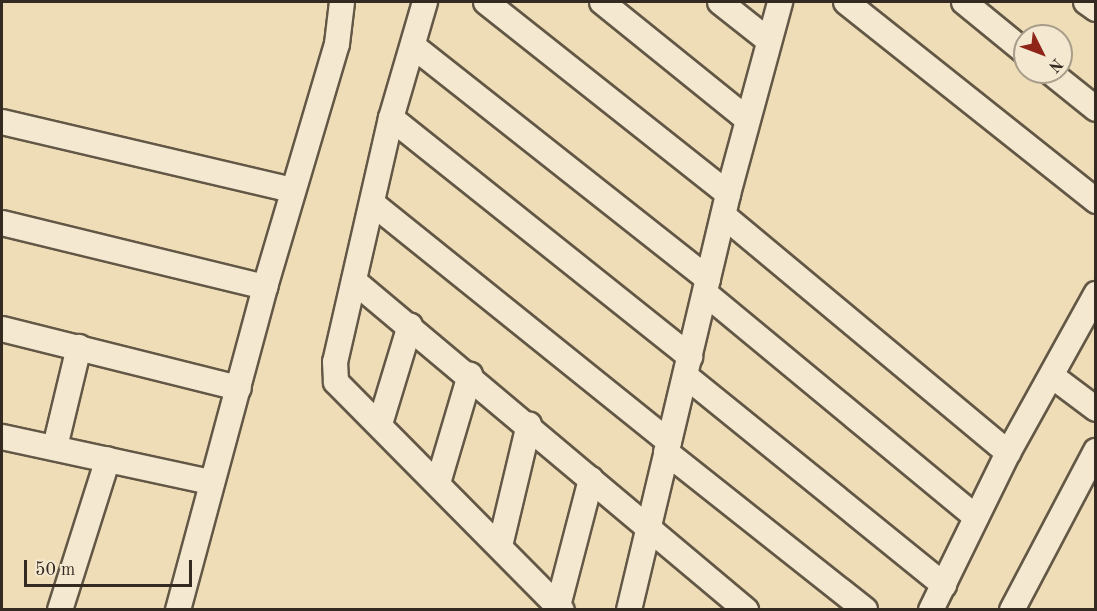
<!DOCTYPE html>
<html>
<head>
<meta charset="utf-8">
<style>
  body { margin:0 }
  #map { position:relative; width:1097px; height:611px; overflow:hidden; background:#eeddb6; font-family:"Old Standard TT",serif }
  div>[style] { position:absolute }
  .roads { filter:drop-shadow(2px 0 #635746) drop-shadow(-2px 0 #635746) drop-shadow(0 2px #635746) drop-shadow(0 -2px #635746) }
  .minor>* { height:24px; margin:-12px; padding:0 12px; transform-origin:12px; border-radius:12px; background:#f4e9d0 }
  span { translate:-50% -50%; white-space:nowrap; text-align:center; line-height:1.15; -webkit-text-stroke:4.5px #f4e9d0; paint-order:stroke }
  .frame { position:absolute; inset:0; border:3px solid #352a21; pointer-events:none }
  .north { position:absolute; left:1013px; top:24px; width:60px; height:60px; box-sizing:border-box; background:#f4e9d0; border:2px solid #a89d8a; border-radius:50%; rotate:132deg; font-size:16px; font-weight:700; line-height:24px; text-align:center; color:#352a21 }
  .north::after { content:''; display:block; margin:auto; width:21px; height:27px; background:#8f2418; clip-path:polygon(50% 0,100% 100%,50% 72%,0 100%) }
  .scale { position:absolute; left:24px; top:560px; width:168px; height:27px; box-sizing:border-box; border:3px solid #352a21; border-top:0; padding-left:8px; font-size:18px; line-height:21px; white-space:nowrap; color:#352a21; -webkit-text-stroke:4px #f4e9d0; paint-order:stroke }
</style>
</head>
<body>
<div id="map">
  <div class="roads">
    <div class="minor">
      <div style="left:425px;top:2px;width:121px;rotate:106.3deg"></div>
      <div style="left:391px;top:118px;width:250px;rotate:102.9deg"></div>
      <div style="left:335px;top:362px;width:20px;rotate:87deg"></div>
      <div style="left:336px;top:382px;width:321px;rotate:45.3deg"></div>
      <div style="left:486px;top:2px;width:309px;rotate:38.4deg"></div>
      <div style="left:602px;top:2px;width:186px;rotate:38.9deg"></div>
      <div style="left:720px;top:2px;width:61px;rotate:38.4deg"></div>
      <div style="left:846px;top:2px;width:320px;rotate:38.5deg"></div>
      <div style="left:964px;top:2px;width:79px;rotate:39.3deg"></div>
      <div style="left:1086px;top:2px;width:12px;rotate:35deg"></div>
      <div style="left:413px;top:46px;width:376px;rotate:38.3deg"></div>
      <div style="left:1050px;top:72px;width:59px;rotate:38.8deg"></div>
      <div style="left:391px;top:118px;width:383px;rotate:38.6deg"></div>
      <div style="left:2px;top:122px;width:298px;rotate:13.2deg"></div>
      <div style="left:372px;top:203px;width:381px;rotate:38.8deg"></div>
      <div style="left:724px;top:216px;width:370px;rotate:39.8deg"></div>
      <div style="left:2px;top:223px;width:271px;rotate:13.7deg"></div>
      <div style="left:354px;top:281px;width:512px;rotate:40.01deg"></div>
      <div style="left:705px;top:293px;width:352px;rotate:39.6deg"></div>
      <div style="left:2px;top:329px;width:244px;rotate:14deg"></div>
      <div style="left:1052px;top:376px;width:55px;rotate:36.9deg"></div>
      <div style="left:687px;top:377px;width:331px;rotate:39deg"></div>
      <div style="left:380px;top:424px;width:103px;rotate:-73.1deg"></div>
      <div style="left:2px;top:437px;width:214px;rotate:12.2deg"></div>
      <div style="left:55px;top:447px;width:103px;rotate:-76.5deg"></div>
      <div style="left:666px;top:452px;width:254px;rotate:38.4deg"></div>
      <div style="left:438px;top:483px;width:113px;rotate:-73.5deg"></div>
      <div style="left:500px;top:546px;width:125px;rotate:-76.6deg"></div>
      <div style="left:558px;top:606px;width:131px;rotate:-75.4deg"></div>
      <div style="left:60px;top:610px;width:158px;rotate:-72.4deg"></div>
      <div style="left:178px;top:610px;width:335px;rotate:-74.9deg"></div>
      <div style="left:265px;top:287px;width:253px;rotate:-73.5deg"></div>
      <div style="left:337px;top:44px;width:42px;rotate:-83.2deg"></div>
      <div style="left:629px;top:610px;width:428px;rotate:-76.6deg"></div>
      <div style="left:728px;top:194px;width:199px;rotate:-74.8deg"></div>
      <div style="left:931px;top:610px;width:175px;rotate:-63.9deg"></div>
      <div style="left:1008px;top:453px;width:182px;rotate:-61deg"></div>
      <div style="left:1012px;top:610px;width:180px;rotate:-62.2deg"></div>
    </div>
  </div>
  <div class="frame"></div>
  <div class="north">N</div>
  <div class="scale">50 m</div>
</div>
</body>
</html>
